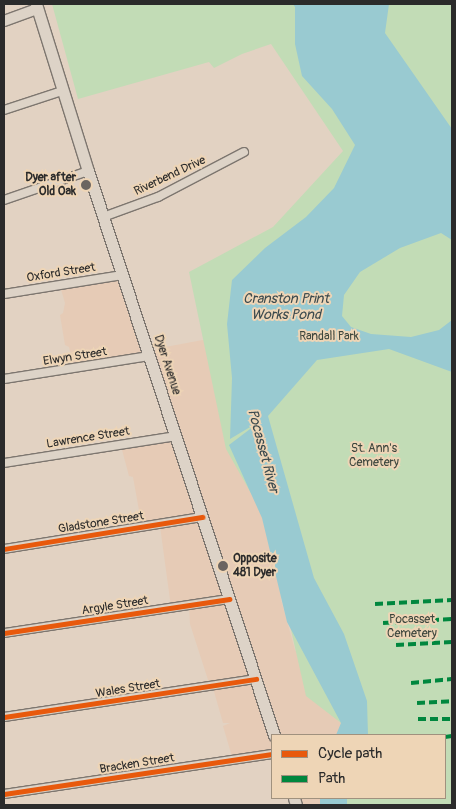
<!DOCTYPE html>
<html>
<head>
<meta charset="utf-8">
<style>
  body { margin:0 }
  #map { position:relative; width:456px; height:809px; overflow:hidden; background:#e2d2c2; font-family:Pangolin,sans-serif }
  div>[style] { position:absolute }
  .built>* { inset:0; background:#e6cbb6; transform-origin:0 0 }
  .green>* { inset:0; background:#c2dcb6 }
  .water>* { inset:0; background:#99cad1; transform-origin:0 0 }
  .roads { filter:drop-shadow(1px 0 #7d766f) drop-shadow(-1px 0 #7d766f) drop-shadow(0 1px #7d766f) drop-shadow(0 -1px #7d766f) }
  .minor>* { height:8px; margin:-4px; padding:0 4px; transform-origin:4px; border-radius:4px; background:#ddd3c7 }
  .tertiary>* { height:10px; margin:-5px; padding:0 5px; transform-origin:5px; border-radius:5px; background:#ddd3c7 }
  .secondary>* { height:11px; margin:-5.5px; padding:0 5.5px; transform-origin:5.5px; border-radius:5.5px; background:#ddd3c7 }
  .quiet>* { height:4px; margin-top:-2px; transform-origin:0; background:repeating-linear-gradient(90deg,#00873e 0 8px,transparent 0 12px) }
  .cycleway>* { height:5px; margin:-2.5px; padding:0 2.5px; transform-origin:2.5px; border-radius:2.5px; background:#e8590c }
  .dots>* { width:14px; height:14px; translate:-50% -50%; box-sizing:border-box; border:2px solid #eed5b6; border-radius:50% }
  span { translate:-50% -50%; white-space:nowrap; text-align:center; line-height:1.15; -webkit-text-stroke:4px #eed5b6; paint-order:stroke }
  .street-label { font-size:12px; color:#2b2b2b }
  .poi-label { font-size:12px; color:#2b2b2b; font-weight:700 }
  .right { translate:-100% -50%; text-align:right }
  .left { translate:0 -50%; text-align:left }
  .park-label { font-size:12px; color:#3e473e }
  .water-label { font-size:14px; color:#3b4a4e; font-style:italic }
  .frame { position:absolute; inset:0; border:5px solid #2b2b2b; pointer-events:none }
  .legend { position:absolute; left:271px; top:734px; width:175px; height:65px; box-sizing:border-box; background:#eed5b6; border:1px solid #a0917e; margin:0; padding:6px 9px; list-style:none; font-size:15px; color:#2b2b2b }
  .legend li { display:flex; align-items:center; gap:10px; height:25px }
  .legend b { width:25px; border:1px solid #a0917e }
</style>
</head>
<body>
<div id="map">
  <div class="built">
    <div style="clip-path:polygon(121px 276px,149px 352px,160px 348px,224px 336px,259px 506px,279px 577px,281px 600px,295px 650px,308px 672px,329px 689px,344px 729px,341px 735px,272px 735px,272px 755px,233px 760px,223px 726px,230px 723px,223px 723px,213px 688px,210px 686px,190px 624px,189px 606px,171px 607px,160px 526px,142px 527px,133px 477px,129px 476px,121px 446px,175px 437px,150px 358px,74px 368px,69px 347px,65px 345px,60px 315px,63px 313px,65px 303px,60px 286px)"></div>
    <div style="left:294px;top:798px;width:29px;height:7px"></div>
  </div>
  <div class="green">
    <div style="clip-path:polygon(52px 4px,452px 4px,452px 805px,322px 805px,321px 798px,445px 798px,445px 735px,338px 735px,341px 723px,306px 696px,266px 520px,226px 449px,189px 272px,273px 227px,343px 151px,271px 44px,242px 54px,214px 68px,209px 62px,78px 99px)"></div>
  </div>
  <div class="water">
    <div style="clip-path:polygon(293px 4px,389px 4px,385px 33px,452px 129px,452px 240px,441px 233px,400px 248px,360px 272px,344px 295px,342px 316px,351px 327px,371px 334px,411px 337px,439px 330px,452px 320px,452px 372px,389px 349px,317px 360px,268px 416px,314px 578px,344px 634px,367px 701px,368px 735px,336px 735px,341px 723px,287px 622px,262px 518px,229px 445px,262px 420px,230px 439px,232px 378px,227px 324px,232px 280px,265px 248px,306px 217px,334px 188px,355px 145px,332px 109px,302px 76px,295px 44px,295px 7px)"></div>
    <div style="left:320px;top:798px;width:27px;height:7px"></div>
  </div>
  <div class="roads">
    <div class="minor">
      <div style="left:4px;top:110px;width:61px;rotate:-18.1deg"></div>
      <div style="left:4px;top:200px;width:89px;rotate:-19deg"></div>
      <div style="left:103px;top:217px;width:59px;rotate:-20deg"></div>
      <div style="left:158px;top:197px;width:97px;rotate:-27.6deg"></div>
      <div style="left:4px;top:294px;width:120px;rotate:-9.1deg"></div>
      <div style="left:4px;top:379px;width:147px;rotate:-9deg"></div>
      <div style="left:4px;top:463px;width:174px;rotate:-8.9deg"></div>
      <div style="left:4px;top:549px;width:201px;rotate:-9.2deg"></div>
      <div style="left:4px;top:633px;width:228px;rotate:-8.6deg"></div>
      <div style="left:4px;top:717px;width:255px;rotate:-8.6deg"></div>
      <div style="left:4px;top:794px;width:271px;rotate:-8.5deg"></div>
    </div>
    <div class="tertiary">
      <div style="left:4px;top:21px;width:35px;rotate:-20deg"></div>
    </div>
    <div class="secondary">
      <div style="left:36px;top:4px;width:175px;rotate:72.7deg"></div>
      <div style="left:88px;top:171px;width:594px;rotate:71.75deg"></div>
      <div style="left:294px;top:798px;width:7px;rotate:74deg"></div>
    </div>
  </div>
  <div class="quiet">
    <div style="left:375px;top:604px;width:77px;rotate:-3deg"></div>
    <div style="left:383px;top:623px;width:69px;rotate:-3.3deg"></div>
    <div style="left:396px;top:645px;width:56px;rotate:-3.1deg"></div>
    <div style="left:411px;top:683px;width:41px;rotate:-5.6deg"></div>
    <div style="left:417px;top:703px;width:35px;rotate:-3deg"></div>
    <div style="left:418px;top:719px;width:34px"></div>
    <div style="left:445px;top:737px;width:7px;rotate:-8deg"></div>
  </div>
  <div class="cycleway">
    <div style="left:4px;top:549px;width:201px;rotate:-9.2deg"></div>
    <div style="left:4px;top:633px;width:228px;rotate:-8.6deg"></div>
    <div style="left:4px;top:717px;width:255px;rotate:-8.6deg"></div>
    <div style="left:4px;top:794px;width:271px;rotate:-8.5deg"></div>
  </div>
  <div class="dots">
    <div style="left:86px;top:185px;background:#6b6560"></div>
    <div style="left:223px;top:566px;background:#6b6560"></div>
  </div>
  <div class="street-label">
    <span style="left:170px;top:176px;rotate:-25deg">Riverbend Drive</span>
    <span style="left:61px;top:273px;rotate:-9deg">Oxford Street</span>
    <span style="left:75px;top:357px;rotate:-9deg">Elwyn Street</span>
    <span style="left:167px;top:365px;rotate:72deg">Dyer Avenue</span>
    <span style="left:88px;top:438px;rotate:-9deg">Lawrence Street</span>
    <span style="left:101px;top:523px;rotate:-9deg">Gladstone Street</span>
    <span style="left:115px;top:606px;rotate:-9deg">Argyle Street</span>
    <span style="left:128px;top:689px;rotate:-9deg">Wales Street</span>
    <span style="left:137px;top:764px;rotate:-9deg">Bracken Street</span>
  </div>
  <div class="poi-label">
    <span class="right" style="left:76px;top:185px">Dyer after<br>Old Oak</span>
    <span class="left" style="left:233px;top:566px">Opposite<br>481 Dyer</span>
  </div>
  <div class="park-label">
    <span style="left:329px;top:337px">Randall Park</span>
    <span style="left:374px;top:456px">St. Ann's<br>Cemetery</span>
    <span style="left:412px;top:627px">Pocasset<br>Cemetery</span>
  </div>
  <div class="water-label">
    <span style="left:286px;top:307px">Cranston Print<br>Works Pond</span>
    <span style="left:263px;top:451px;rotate:75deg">Pocasset River</span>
  </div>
  <div class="frame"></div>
  <ul class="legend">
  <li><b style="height:6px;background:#e8590c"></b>Cycle path</li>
  <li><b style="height:6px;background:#00873e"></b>Path</li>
  </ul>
</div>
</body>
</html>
